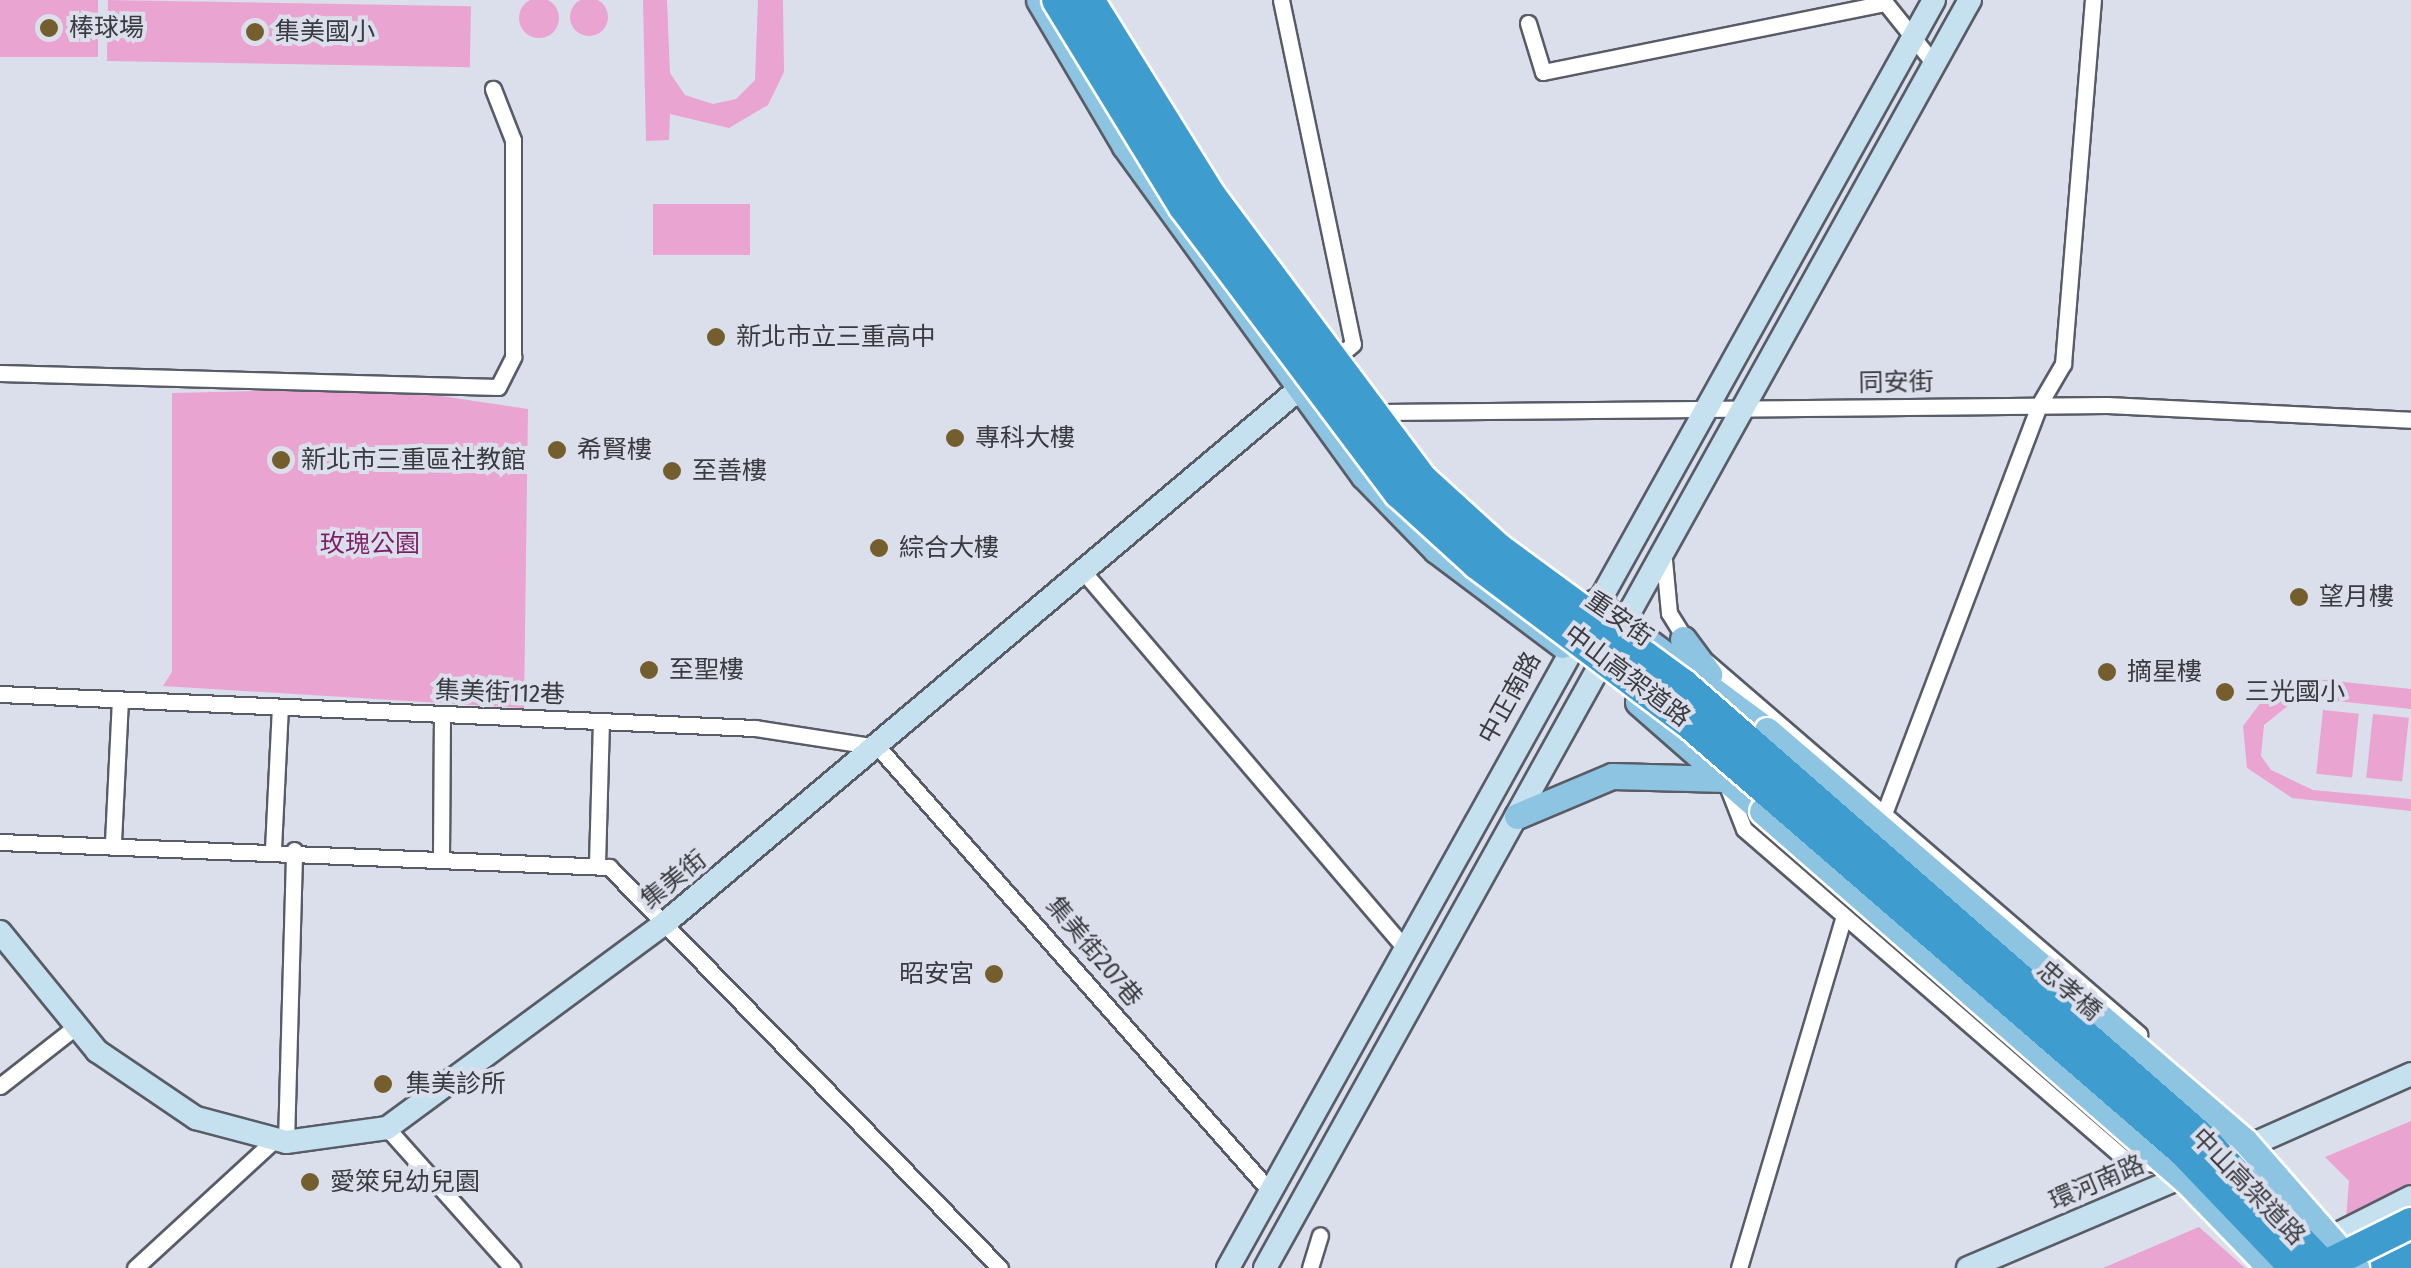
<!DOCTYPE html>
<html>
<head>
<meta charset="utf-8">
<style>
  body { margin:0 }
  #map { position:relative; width:2411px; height:1268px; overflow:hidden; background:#dbdfeb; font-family:"Fira Sans Condensed","Noto Sans TC",sans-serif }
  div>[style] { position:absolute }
  .green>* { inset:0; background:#e9a4d1; transform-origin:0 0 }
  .round { border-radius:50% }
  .roads { filter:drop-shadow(2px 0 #585c66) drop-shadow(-2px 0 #585c66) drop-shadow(0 2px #585c66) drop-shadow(0 -2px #585c66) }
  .street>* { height:15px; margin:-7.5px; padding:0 7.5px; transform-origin:7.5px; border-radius:7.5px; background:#fff }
  .secondary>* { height:22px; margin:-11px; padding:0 11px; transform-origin:11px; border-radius:11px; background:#c5e1f0 }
  .primary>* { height:25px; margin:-12.5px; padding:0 12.5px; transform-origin:12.5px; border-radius:12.5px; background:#8cc4e2 }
  .highway>* { height:30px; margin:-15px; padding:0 15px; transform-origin:15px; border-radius:15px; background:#3f9cce }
  .bridges { filter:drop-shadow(2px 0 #fff) drop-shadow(-2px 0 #fff) drop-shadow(0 2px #fff) drop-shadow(0 -2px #fff) }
  .primary-bridge>* { height:25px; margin:-12.5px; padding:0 12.5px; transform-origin:12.5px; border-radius:12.5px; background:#8cc4e2 }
  .highway-bridge>* { height:30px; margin:-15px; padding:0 15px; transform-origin:15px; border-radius:15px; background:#3f9cce }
  .dots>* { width:28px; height:28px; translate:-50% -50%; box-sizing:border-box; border:5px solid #dbdfeb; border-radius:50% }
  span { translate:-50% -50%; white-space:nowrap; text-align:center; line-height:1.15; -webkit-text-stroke:8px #dbdfeb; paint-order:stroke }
  .poi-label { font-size:25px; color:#3a3b40 }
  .left { translate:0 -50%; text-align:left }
  .right { translate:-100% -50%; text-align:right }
  .street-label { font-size:25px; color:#3a3b40 }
  .park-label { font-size:25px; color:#7d1f65 }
</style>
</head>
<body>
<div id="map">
  <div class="green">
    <div class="round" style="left:570px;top:-2px;width:38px;height:38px"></div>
    <div class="round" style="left:519px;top:-2px;width:40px;height:40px"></div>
    <div style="left:0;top:0;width:98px;height:57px"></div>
    <div style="left:108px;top:0;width:363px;height:61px;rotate:1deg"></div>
    <div style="clip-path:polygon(643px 0,667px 0,670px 73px,685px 95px,713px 104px,736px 99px,755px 80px,758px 0,783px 0,784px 72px,768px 105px,729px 128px,670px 114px,669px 140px,646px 141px)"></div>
    <div style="left:653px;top:204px;width:97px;height:51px"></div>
    <div style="clip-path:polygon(387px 388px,528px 409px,524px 708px,163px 686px,172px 672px,172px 393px)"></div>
    <div style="clip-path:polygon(2306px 678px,2411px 689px,2411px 709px,2299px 697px,2264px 725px,2261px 756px,2271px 770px,2313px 790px,2411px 799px,2411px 811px,2292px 798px,2247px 768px,2243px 726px,2265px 697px)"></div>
    <div style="left:2323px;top:710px;width:36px;height:64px;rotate:6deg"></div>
    <div style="left:2373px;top:714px;width:36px;height:64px;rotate:6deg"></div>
    <div style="clip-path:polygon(2411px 1121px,2411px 1185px,2346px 1219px,2349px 1181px,2325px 1157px)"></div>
    <div style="clip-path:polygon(2199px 1227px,2245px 1268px,2103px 1268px)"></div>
  </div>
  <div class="roads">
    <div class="street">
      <div style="left:1281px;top:0;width:351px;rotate:78.2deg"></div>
      <div style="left:1353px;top:344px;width:16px;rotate:140deg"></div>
      <div style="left:1883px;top:0;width:83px;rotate:51.3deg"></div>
      <div style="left:1528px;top:23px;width:51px;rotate:73deg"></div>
      <div style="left:1543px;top:72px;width:349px;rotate:-11.4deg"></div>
      <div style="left:0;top:373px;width:498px;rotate:1.6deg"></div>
      <div style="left:498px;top:387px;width:34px;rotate:-63deg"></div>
      <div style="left:513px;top:357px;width:217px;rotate:-90deg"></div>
      <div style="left:513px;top:140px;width:55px;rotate:-111.4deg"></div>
      <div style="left:1382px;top:412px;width:725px;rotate:-0.55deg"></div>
      <div style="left:2107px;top:405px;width:304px;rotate:2.8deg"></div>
      <div style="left:1664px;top:560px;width:53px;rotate:84.6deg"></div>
      <div style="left:1669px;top:613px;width:38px;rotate:58deg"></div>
      <div style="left:1082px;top:570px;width:496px;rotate:49.5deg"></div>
      <div style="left:1706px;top:661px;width:572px;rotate:40.74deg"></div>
      <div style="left:0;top:694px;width:756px;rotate:2.58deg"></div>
      <div style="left:755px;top:728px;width:124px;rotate:8.8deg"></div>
      <div style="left:878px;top:747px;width:592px;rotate:48.56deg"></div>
      <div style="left:1728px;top:788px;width:44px;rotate:68.7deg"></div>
      <div style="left:1744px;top:829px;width:505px;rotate:40.91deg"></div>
      <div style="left:2126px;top:1160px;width:37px;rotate:8deg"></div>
      <div style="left:1885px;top:811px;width:434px;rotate:-69.2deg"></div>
      <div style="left:2039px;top:405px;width:48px;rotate:-59.7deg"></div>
      <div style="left:2063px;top:364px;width:365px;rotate:-85.3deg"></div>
      <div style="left:0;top:842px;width:610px;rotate:2.35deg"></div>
      <div style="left:609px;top:867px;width:560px;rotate:45.72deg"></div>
      <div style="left:113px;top:842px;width:141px;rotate:-87.2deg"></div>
      <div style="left:273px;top:849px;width:141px;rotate:-87.2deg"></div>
      <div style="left:441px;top:857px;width:140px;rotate:-89.6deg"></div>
      <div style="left:597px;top:864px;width:142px;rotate:-88.4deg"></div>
      <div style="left:0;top:1086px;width:94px;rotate:-38.1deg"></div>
      <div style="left:387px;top:1128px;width:188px;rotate:48.2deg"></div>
      <div style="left:286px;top:1142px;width:292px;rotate:-88.4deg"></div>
      <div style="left:135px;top:1268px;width:188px;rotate:-42.6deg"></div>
      <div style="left:1310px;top:1268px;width:34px;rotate:-73deg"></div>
      <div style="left:1739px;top:1268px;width:367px;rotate:-73.4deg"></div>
    </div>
    <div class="secondary">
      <div style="left:0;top:932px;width:154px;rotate:50.8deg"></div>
      <div style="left:97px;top:1051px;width:120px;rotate:34.1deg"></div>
      <div style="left:196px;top:1118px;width:93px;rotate:14.9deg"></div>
      <div style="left:286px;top:1142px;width:102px;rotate:-7.9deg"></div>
      <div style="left:387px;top:1128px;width:345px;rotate:-36.4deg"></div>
      <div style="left:665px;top:923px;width:845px;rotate:-40.1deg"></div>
      <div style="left:2233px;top:1153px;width:195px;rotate:-23.9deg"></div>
      <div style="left:2316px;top:1245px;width:106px;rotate:-26.8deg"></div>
      <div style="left:1228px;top:1268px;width:1451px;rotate:-60.89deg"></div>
      <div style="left:1265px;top:1268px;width:1451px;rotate:-60.93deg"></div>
      <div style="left:1968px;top:1268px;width:247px;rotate:-23.1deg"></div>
    </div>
    <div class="primary">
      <div style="left:1039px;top:0;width:169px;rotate:59.5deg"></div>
      <div style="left:1125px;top:146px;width:407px;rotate:54.1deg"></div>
      <div style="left:1364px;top:476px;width:103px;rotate:45.8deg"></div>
      <div style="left:1436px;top:550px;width:158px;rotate:37deg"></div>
      <div style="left:1595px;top:602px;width:214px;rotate:36.7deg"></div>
      <div style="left:1683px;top:639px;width:44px;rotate:53.4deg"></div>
      <div style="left:1638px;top:702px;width:165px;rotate:41.3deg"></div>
      <div style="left:1517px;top:816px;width:103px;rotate:-22.8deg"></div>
      <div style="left:1612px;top:776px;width:113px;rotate:1.5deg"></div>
    </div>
    <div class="highway">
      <div style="left:2379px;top:1268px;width:36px;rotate:-27deg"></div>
    </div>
  </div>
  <div class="bridges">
    <div class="primary-bridge">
      <div style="left:1767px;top:730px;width:630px;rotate:40.69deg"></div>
      <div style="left:2245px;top:1141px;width:169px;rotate:48.8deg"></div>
      <div style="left:1762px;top:811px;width:566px;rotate:41.13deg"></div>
      <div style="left:2188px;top:1183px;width:118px;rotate:46deg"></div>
    </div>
    <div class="highway-bridge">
      <div style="left:1057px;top:0;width:243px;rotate:58.5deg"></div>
      <div style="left:1184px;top:207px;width:358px;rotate:53.1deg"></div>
      <div style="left:1399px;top:493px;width:105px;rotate:42.3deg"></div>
      <div style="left:1477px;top:564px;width:271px;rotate:37deg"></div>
      <div style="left:1693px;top:727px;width:648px;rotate:40.87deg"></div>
      <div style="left:2183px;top:1151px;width:162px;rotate:46.3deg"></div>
      <div style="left:1089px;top:0;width:231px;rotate:58.1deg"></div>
      <div style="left:1211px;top:196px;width:353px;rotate:53.3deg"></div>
      <div style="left:1422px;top:479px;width:104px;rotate:42.3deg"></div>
      <div style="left:1499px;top:549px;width:228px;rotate:36.3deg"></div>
      <div style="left:1683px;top:684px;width:691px;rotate:41.19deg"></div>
      <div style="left:2203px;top:1139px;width:178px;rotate:46.4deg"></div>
      <div style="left:2320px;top:1268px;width:102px;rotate:-26.3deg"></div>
    </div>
  </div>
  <div class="dots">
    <div style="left:49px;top:28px;background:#745e2d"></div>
    <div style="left:255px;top:32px;background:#745e2d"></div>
    <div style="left:716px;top:337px;background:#745e2d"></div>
    <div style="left:955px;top:438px;background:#745e2d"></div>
    <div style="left:557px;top:450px;background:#745e2d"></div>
    <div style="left:281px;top:460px;background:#745e2d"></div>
    <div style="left:672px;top:471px;background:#745e2d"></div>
    <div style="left:879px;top:548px;background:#745e2d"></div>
    <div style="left:2299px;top:597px;background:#745e2d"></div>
    <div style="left:649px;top:670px;background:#745e2d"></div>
    <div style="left:2107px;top:672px;background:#745e2d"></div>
    <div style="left:2225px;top:692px;background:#745e2d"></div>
    <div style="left:994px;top:974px;background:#745e2d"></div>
    <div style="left:383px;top:1084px;background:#745e2d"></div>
    <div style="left:310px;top:1182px;background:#745e2d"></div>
  </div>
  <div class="poi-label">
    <span class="left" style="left:69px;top:28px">棒球場</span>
    <span class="left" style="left:275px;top:32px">集美國小</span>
    <span class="left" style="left:736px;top:337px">新北市立三重高中</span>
    <span class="left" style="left:975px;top:438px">專科大樓</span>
    <span class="left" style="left:577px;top:450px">希賢樓</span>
    <span class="left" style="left:301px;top:460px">新北市三重區社教館</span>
    <span class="left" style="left:692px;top:471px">至善樓</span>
    <span class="left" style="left:899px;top:548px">綜合大樓</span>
    <span class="left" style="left:2319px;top:597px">望月樓</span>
    <span class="left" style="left:669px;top:670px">至聖樓</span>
    <span class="left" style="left:2127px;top:672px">摘星樓</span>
    <span class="left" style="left:2245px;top:692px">三光國小</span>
    <span class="right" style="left:974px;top:974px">昭安宮</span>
    <span class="left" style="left:406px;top:1084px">集美診所</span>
    <span class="left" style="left:330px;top:1182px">愛箂兒幼兒園</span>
  </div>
  <div class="street-label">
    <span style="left:1896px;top:383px;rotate:-1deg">同安街</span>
    <span style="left:1619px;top:619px;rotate:35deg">重安街</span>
    <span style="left:1627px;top:676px;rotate:37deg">中山高架道路</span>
    <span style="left:500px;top:693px;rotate:2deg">集美街112巷</span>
    <span style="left:1510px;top:698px;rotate:-61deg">中正南路</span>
    <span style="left:674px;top:880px;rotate:-39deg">集美街</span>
    <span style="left:1094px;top:952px;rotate:50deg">集美街207巷</span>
    <span style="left:2069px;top:991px;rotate:41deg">忠孝橋</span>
    <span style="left:2097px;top:1183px;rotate:-23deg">環河南路</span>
    <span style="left:2248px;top:1187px;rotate:46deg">中山高架道路</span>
  </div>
  <div class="park-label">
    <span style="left:370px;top:544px">玫瑰公園</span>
  </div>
</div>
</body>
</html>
